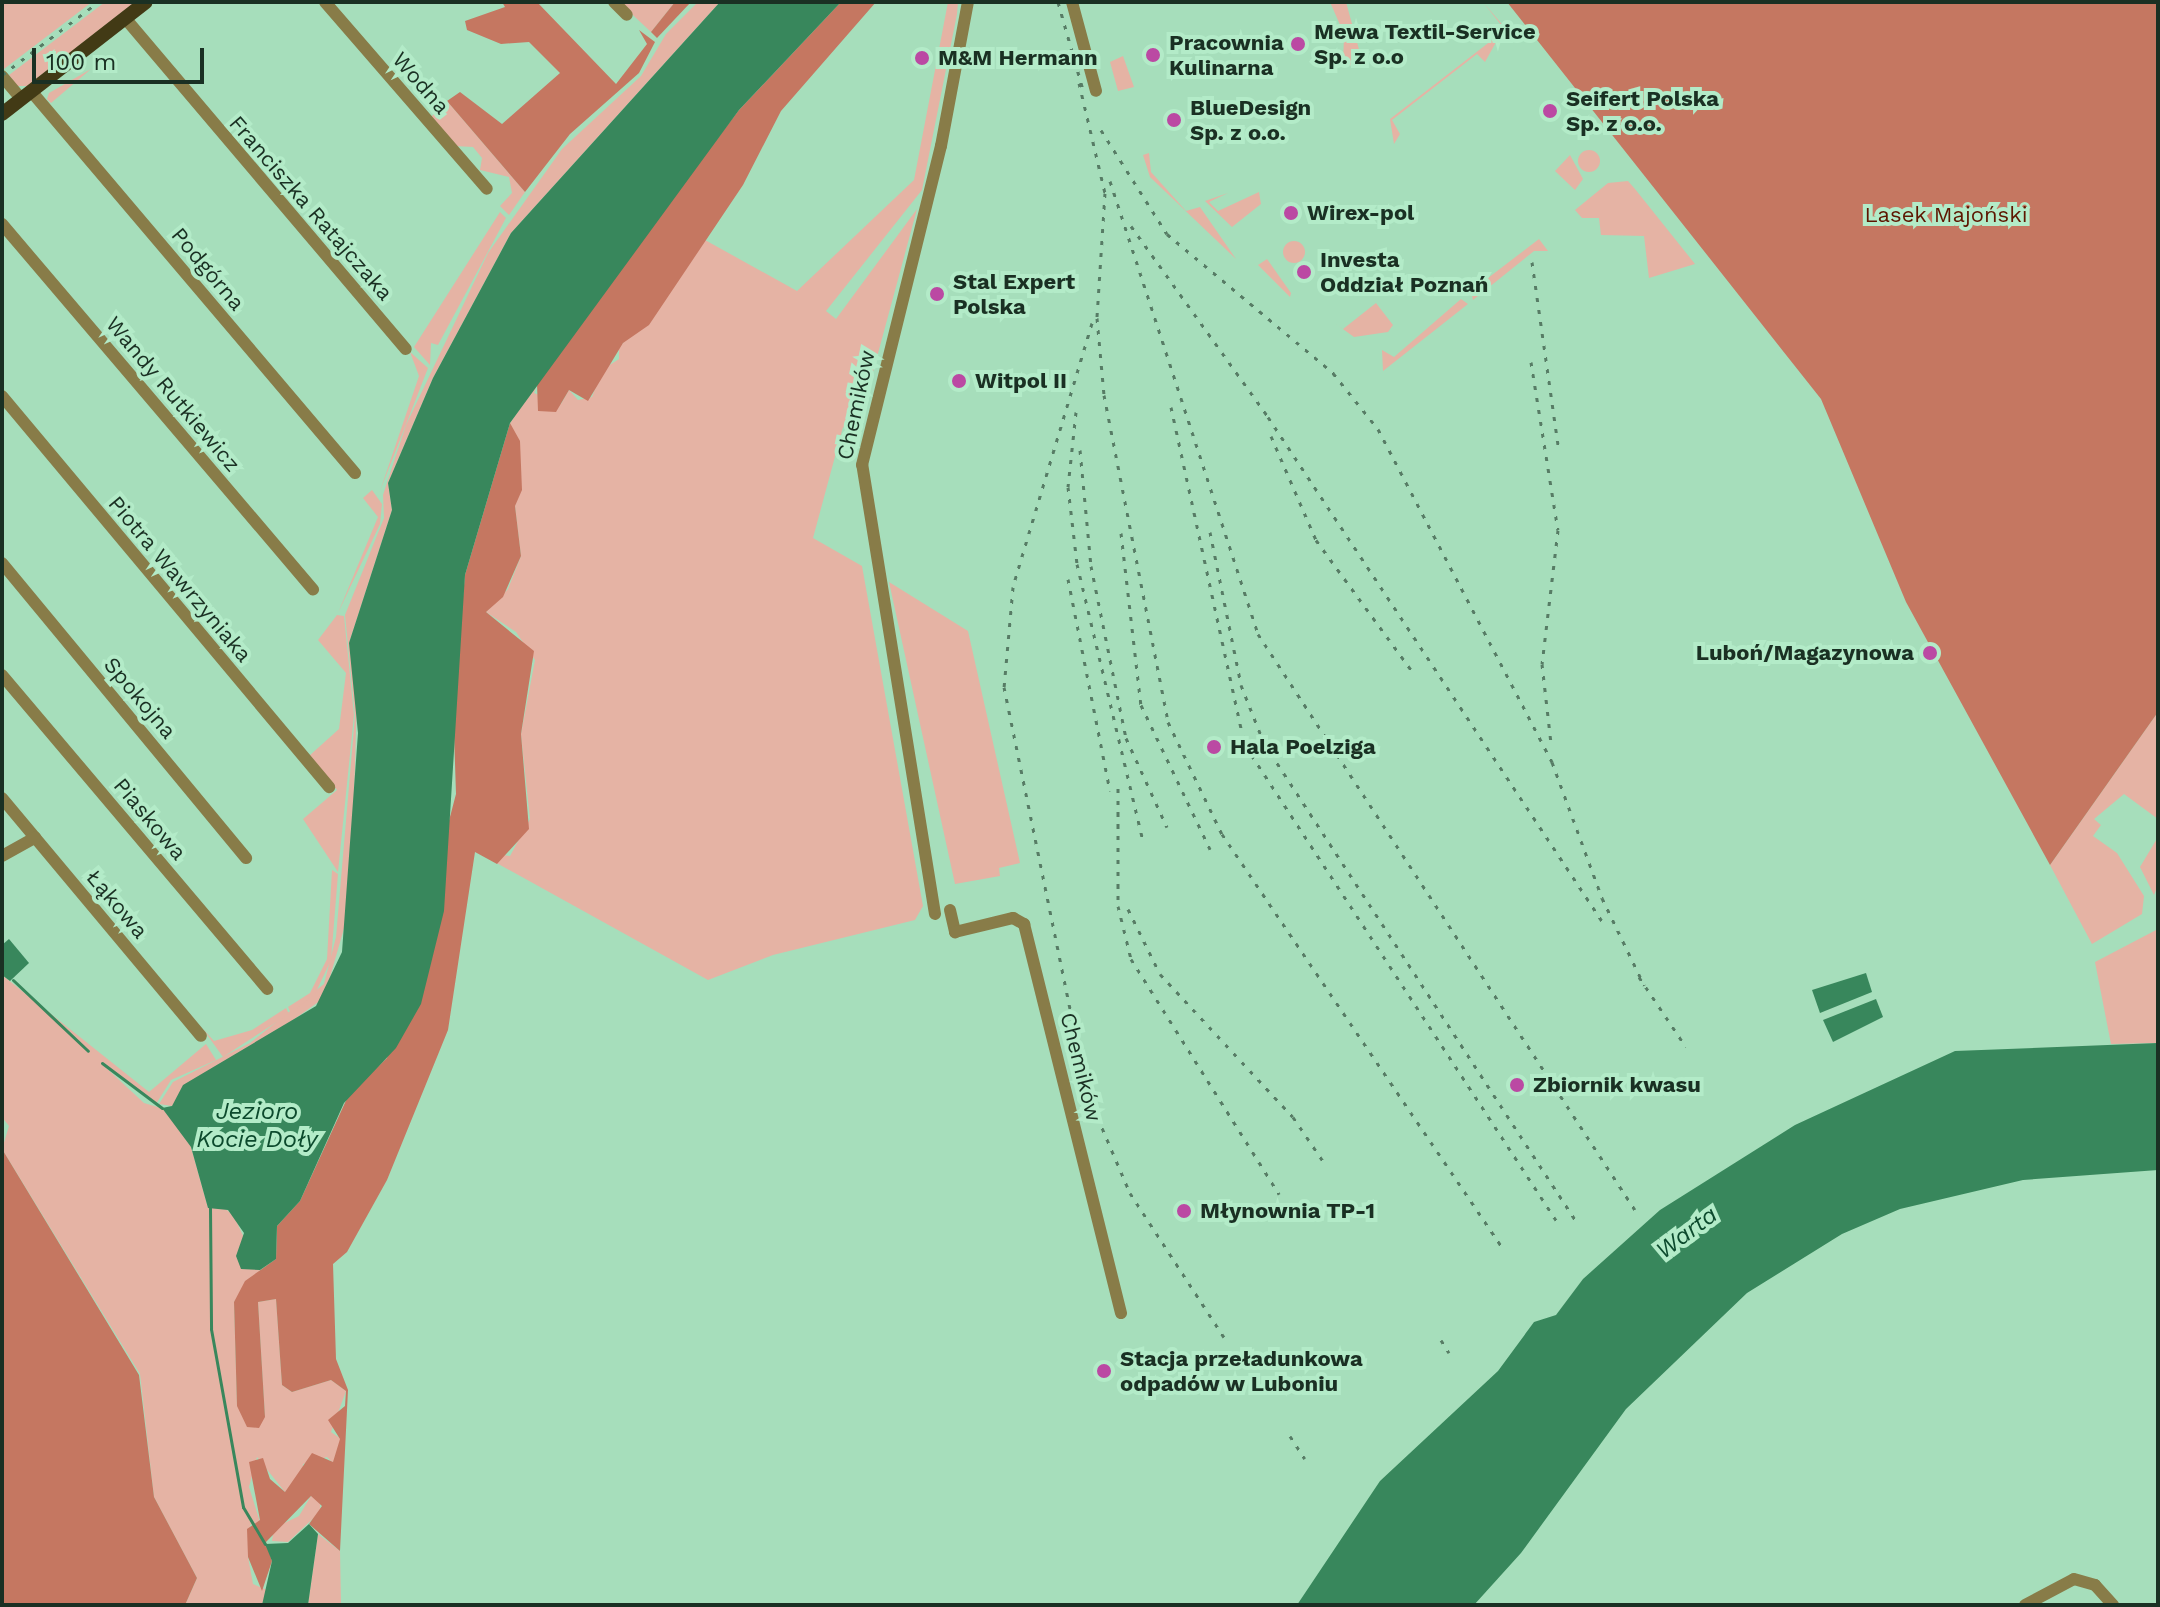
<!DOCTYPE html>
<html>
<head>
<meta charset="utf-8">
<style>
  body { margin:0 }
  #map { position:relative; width:2160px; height:1607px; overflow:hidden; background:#a6debb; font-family:"Work Sans",sans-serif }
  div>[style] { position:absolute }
  .green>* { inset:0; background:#e5b3a4 }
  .round { border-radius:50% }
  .forest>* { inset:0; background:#c57761 }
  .water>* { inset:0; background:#38875c }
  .stream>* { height:3px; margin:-1.5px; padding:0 1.5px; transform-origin:1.5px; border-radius:1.5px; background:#38875c }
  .minor>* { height:12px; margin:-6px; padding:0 6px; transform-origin:6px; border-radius:6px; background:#887c48 }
  .major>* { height:14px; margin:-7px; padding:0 7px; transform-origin:7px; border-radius:7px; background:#423a15 }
  .rail>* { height:3px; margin-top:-1.5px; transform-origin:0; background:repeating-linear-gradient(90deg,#577c65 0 4px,transparent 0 12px) }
  .dots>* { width:22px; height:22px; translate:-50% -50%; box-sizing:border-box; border:4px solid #b3ebc8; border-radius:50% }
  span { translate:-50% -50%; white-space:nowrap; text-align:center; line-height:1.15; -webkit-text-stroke:8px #b3ebc8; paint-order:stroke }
  .poi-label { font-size:22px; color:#1a3023; font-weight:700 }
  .left { translate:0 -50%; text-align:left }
  .right { translate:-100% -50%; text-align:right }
  .street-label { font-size:22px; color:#1a3023 }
  .park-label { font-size:22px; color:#5d1600 }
  .water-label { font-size:24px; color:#0c4a2d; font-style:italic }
  .frame { position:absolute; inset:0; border:4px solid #1a3023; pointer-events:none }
  .scale { position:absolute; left:32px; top:48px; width:172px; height:36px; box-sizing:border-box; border:4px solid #1a3023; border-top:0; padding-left:10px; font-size:24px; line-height:28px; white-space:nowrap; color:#1a3023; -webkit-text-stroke:6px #b3ebc8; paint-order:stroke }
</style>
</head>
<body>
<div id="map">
  <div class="green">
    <div style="clip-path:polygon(2px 2px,92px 2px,4px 69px)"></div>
    <div style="clip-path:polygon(105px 2px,135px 2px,27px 86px,17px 86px,9px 75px)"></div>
    <div style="clip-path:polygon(619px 2px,675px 2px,651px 32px)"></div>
    <div style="clip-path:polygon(698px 2px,720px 2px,511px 233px,433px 378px,388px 483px,392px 510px,349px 643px,357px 695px,351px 904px,324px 998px,172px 1106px,159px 1104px,173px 1082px,250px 1043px,324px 984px,336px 937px,355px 716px,345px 615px,384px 518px,383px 495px,406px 425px,488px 253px,562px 149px,641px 76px,666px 34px)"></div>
    <div style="clip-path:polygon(948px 2px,958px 2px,957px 14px,922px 190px,826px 311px,836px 319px,917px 209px,870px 383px,849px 430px,843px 427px,813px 538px,862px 566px,923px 906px,915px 920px,773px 955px,708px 980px,475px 851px,510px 856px,530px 819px,521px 734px,535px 660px,516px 632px,486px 612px,508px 589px,521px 556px,515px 506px,520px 452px,510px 423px,537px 384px,534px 393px,561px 404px,569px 390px,578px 400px,592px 397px,602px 370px,619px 359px,619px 348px,705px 240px,797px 291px,914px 180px)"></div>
    <div style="clip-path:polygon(1330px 2px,1346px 2px,1363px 64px,1343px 66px,1344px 34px)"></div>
    <div style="clip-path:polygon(1483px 2px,1506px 29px,1507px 41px,1500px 35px,1485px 62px,1477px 54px,1392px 120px,1400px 134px,1394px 144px,1390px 119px,1505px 30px)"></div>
    <div style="clip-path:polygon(1123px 56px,1134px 87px,1118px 91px,1110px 62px)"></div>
    <div style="clip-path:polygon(91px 69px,51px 103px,47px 99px,49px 93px)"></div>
    <div style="clip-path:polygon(447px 101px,525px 192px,509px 215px,500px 206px,512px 193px,509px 177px,480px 170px,482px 158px,473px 147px,454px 146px,431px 117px)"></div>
    <div class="round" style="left:1578px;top:150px;width:22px;height:22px"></div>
    <div style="clip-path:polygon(1149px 153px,1151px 172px,1186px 211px,1200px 207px,1236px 259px,1150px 177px,1143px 155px)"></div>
    <div style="clip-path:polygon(1570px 155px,1583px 179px,1575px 190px,1555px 171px)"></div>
    <div style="clip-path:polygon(1628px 181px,1635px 189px,1695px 264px,1649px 278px,1644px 236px,1601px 235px,1599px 218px,1582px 218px,1575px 210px,1608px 183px)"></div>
    <div style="clip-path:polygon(1259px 192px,1261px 204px,1232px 227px,1205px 201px,1228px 193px,1209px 202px,1218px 211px)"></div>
    <div style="clip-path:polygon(500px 212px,506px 218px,438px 345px,431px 343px,430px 365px,414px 347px)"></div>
    <div style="clip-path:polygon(1539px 239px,1548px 251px,1534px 251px,1473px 300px,1471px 291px)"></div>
    <div class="round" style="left:1283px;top:241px;width:22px;height:22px"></div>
    <div style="clip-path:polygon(1267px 259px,1291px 293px,1290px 297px,1258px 265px)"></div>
    <div style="clip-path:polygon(1461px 299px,1468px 304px,1383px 371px,1382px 350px,1394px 357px)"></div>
    <div style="clip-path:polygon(1376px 303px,1393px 325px,1388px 332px,1354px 337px,1329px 319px,1343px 329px)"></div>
    <div style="clip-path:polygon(410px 352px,428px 368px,380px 491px,419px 376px)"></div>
    <div style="clip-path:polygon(372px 490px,382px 504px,380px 524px,338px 613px,378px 517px,363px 498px)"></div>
    <div style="clip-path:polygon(889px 582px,968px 631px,1020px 863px,999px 868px,1000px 876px,955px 884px)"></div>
    <div style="clip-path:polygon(337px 615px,344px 616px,354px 715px,338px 872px,303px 819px,337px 790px,309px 756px,339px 729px,346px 673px,318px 640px)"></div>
    <div style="clip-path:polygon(2158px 712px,2158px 819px,2124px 794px,2094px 819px,2101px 825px,2093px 836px,2117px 853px,2144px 896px,2142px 914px,2092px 944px,2050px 865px)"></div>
    <div style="clip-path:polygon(2158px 837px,2158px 885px,2154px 895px,2140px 867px)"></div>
    <div style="clip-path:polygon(332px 870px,338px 874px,331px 960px,315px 994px,291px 1013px,288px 1007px,310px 993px,327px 959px)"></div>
    <div style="clip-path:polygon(2158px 929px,2158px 1043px,2111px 1044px,2095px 962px)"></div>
    <div style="clip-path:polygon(2px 975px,149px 1092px,206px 1044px,216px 1060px,171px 1080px,156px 1104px,102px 1064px,144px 1103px,171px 1111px,191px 1147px,208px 1208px,222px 1206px,234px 1216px,245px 1240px,238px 1251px,260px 1270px,234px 1302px,237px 1406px,265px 1417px,258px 1302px,276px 1299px,282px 1385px,292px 1392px,331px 1380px,346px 1391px,331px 1432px,341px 1439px,333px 1463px,327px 1457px,303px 1464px,302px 1477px,285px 1492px,257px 1457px,249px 1487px,260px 1522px,250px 1525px,248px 1557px,253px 1584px,267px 1590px,262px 1605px,185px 1605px,197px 1578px,154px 1497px,140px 1374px,2px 1149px,9px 1126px,2px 1117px)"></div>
    <div style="clip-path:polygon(286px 1008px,289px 1014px,223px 1057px,203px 1029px,214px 1041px,252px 1030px)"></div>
    <div style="clip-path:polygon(311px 1496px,320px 1500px,320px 1512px,288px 1542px,272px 1541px,274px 1528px,299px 1516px)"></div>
    <div style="clip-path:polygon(318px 1534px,340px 1551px,341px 1605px,308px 1605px)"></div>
  </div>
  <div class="forest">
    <div style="clip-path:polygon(502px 2px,537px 2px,616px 84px,647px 44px,639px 30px,655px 42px,639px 73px,570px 134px,525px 192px,447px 101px,460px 92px,502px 124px,560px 73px,529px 42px,501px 44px,467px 30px,465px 21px,505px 7px)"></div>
    <div style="clip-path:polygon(675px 2px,691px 2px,657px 38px,651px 32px)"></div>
    <div style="clip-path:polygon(841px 2px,876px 2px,781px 111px,743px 185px,649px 325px,623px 343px,588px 401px,569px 390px,556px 412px,538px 411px,537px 384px,606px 285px,739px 110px)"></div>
    <div style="clip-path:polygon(1507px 2px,2158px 2px,2158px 712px,2050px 865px,1906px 602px,1821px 399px)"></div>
    <div style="clip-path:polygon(510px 423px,520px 441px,522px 490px,515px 506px,521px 556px,503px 597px,486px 612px,534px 651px,521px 734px,529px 829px,497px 864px,475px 852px,448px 1030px,387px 1180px,347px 1252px,333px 1264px,336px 1359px,348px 1390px,340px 1551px,309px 1524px,322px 1506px,311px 1496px,266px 1542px,272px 1561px,262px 1591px,248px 1557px,247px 1529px,260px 1520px,249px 1462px,263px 1458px,270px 1479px,285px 1492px,312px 1453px,333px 1462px,340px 1439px,328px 1420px,345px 1406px,346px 1391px,331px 1380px,292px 1392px,282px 1385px,276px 1299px,258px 1302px,265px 1417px,259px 1428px,247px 1427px,237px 1406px,234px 1302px,245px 1281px,276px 1259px,277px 1226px,300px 1201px,349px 1094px,387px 1058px,456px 794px,453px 702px,465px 575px)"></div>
    <div style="clip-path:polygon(2px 1149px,139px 1375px,154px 1497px,197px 1578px,185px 1605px,2px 1605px)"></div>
  </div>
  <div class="water">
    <div style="clip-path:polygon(720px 2px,841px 2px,739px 110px,510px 423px,465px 575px,444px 911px,421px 1004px,396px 1048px,344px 1103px,300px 1201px,277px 1226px,276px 1259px,260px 1270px,241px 1269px,236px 1256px,244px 1233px,228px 1210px,208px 1208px,191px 1147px,162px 1108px,172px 1106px,183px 1085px,316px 1006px,342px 952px,358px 733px,349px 643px,392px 510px,388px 483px,433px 378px,511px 233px)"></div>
    <div style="clip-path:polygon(9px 939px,29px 963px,10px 981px,2px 975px,2px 945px)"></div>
    <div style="clip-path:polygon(1866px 973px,1872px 992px,1820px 1013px,1812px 990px)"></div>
    <div style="clip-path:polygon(1876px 999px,1883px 1017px,1833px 1042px,1823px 1020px)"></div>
    <div style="clip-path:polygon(2158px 1043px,2158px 1170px,2023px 1180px,1900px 1209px,1842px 1234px,1747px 1293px,1626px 1409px,1521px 1553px,1474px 1605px,1297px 1605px,1380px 1481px,1498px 1371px,1534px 1322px,1556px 1315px,1583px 1279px,1660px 1210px,1795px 1125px,1955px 1051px)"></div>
    <div style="clip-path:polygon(309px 1524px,318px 1534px,308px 1605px,262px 1605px,272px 1561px,265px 1544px,288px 1543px)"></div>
  </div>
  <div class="stream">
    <div style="left:13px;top:980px;width:103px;rotate:43.4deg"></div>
    <div style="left:102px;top:1063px;width:75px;rotate:36.9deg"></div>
    <div style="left:210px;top:1208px;width:121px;rotate:89.5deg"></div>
    <div style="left:211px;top:1329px;width:181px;rotate:79.8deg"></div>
    <div style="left:243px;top:1507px;width:43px;rotate:59.3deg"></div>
  </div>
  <div class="minor">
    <div style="left:325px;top:2px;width:247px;rotate:49.1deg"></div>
    <div style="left:614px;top:2px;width:18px;rotate:45deg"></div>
    <div style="left:1072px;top:2px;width:92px;rotate:74.9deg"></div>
    <div style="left:125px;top:18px;width:434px;rotate:49.7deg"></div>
    <div style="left:2px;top:76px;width:30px;rotate:50deg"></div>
    <div style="left:31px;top:91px;width:501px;rotate:49.7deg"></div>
    <div style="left:2px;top:224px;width:480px;rotate:49.6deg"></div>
    <div style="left:2px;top:396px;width:510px;rotate:50.09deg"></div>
    <div style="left:2px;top:563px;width:383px;rotate:50.4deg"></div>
    <div style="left:2px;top:675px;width:411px;rotate:49.8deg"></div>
    <div style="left:2px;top:798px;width:310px;rotate:50.1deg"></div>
    <div style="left:2px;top:856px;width:38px;rotate:-29deg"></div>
    <div style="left:950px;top:910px;width:23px;rotate:77deg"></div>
    <div style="left:955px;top:932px;width:60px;rotate:-13.6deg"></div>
    <div style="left:1013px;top:918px;width:13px;rotate:29deg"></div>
    <div style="left:1024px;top:924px;width:401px;rotate:76deg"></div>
    <div style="left:935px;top:914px;width:455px;rotate:-99.2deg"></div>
    <div style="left:862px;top:465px;width:329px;rotate:-76.1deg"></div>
    <div style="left:941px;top:146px;width:147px;rotate:-79.4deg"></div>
    <div style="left:2025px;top:1605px;width:55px;rotate:-28deg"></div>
    <div style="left:2074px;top:1579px;width:22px;rotate:16deg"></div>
    <div style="left:2095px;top:1585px;width:27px;rotate:48deg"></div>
  </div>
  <div class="major">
    <div style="left:2px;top:114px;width:182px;rotate:-37.9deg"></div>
  </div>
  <div class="rail">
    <div style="left:1058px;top:2px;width:91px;rotate:74.1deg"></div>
    <div style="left:2px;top:75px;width:121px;rotate:-37.2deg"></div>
    <div style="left:1079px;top:83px;width:113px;rotate:76.7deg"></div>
    <div style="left:1105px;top:193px;width:125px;rotate:93.7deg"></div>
    <div style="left:1097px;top:318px;width:77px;rotate:84.8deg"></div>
    <div style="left:1104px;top:395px;width:333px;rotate:78.9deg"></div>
    <div style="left:1168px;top:722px;width:124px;rotate:64.3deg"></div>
    <div style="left:1222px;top:834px;width:503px;rotate:55.87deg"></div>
    <div style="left:1101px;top:130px;width:123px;rotate:57.6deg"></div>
    <div style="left:1167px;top:234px;width:217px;rotate:39.9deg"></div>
    <div style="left:1333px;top:373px;width:72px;rotate:51.2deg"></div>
    <div style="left:1378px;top:429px;width:376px;rotate:62.4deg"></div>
    <div style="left:1552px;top:762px;width:145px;rotate:69.8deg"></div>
    <div style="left:1602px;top:898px;width:97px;rotate:64.2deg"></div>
    <div style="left:1110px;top:181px;width:477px;rotate:71.9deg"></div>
    <div style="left:1258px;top:634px;width:688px;rotate:56.79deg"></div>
    <div style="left:1131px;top:226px;width:235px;rotate:54.3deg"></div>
    <div style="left:1268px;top:417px;width:608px;rotate:56.47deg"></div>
    <div style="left:1532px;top:262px;width:185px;rotate:81.9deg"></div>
    <div style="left:1092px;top:323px;width:276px;rotate:106.7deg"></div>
    <div style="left:1013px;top:587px;width:100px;rotate:95.1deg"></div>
    <div style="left:1004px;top:687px;width:417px;rotate:78.4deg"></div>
    <div style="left:1088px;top:1095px;width:107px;rotate:66.8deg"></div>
    <div style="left:1130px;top:1193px;width:172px;rotate:56.9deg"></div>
    <div style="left:1531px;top:362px;width:170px;rotate:80.9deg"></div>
    <div style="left:1558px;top:530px;width:135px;rotate:96.8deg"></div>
    <div style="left:1542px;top:664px;width:80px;rotate:83.5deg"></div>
    <div style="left:1171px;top:407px;width:346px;rotate:77.7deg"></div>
    <div style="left:1245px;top:745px;width:568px;rotate:56.79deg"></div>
    <div style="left:1076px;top:412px;width:75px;rotate:96.1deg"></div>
    <div style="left:1068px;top:487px;width:78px;rotate:83.3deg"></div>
    <div style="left:1077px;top:564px;width:286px;rotate:76.6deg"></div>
    <div style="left:1271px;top:436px;width:113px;rotate:66.6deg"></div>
    <div style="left:1316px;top:540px;width:162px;rotate:53.8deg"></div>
    <div style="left:1080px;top:450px;width:117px;rotate:84.6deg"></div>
    <div style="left:1091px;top:566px;width:176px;rotate:78.5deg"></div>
    <div style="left:1126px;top:738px;width:98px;rotate:65.3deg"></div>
    <div style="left:1210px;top:532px;width:156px;rotate:78.5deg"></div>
    <div style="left:1241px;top:685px;width:62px;rotate:68.4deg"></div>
    <div style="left:1264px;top:743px;width:571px;rotate:56.87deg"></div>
    <div style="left:1121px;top:533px;width:173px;rotate:83.4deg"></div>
    <div style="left:1141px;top:705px;width:160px;rotate:64.4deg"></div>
    <div style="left:1068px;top:579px;width:216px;rotate:78.8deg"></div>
    <div style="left:1118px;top:788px;width:118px;rotate:90deg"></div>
    <div style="left:1118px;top:906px;width:55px;rotate:76.2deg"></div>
    <div style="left:1131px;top:959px;width:278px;rotate:57.8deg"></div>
    <div style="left:1128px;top:909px;width:72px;rotate:63.8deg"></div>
    <div style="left:1160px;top:974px;width:195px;rotate:47.1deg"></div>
    <div style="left:1293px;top:1117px;width:53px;rotate:55.7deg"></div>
    <div style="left:1639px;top:977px;width:84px;rotate:56.1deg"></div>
    <div style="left:1441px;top:1340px;width:15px;rotate:58deg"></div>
    <div style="left:1290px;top:1436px;width:27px;rotate:57deg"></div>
  </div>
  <div class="dots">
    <div style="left:1298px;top:44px;background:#bb49a3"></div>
    <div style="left:1153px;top:55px;background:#bb49a3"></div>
    <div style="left:922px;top:58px;background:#bb49a3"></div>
    <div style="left:1550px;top:111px;background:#bb49a3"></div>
    <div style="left:1174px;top:120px;background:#bb49a3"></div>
    <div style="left:1291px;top:213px;background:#bb49a3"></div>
    <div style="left:1304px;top:272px;background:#bb49a3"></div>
    <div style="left:937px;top:294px;background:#bb49a3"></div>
    <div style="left:959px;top:381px;background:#bb49a3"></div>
    <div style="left:1930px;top:653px;background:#bb49a3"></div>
    <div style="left:1214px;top:747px;background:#bb49a3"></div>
    <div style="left:1517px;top:1085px;background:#bb49a3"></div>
    <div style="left:1184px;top:1211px;background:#bb49a3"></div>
    <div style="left:1104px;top:1371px;background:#bb49a3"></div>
  </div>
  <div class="poi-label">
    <span class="left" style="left:1314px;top:44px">Mewa Textil-Service<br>Sp. z o.o</span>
    <span class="left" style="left:1169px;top:55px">Pracownia<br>Kulinarna</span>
    <span class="left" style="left:938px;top:58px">M&amp;M Hermann</span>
    <span class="left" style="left:1566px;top:111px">Seifert Polska<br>Sp. z o.o.</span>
    <span class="left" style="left:1190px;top:120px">BlueDesign<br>Sp. z o.o.</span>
    <span class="left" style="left:1307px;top:213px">Wirex-pol</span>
    <span class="left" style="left:1320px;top:272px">Investa<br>Oddział Poznań</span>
    <span class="left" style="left:953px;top:294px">Stal Expert<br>Polska</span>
    <span class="left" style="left:975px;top:381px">Witpol II</span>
    <span class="right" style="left:1914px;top:653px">Luboń/Magazynowa</span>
    <span class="left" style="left:1230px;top:747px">Hala Poelziga</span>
    <span class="left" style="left:1533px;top:1085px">Zbiornik kwasu</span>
    <span class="left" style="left:1200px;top:1211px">Młynownia TP-1</span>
    <span class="left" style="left:1120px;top:1371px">Stacja przeładunkowa<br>odpadów w Luboniu</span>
  </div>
  <div class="street-label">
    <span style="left:421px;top:83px;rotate:49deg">Wodna</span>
    <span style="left:311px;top:208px;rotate:49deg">Franciszka Ratajczaka</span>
    <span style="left:208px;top:269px;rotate:50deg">Podgórna</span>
    <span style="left:173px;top:394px;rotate:50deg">Wandy Rutkiewicz</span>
    <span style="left:856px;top:405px;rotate:-78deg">Chemików</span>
    <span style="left:180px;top:579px;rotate:50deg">Piotra Wawrzyniaka</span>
    <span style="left:140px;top:698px;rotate:50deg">Spokojna</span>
    <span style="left:150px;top:819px;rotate:50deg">Piaskowa</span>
    <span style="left:117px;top:904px;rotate:50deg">Łąkowa</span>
    <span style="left:1081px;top:1067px;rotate:76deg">Chemików</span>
  </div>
  <div class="park-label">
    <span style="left:1946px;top:215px">Lasek Majoński</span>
  </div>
  <div class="water-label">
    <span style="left:257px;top:1126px">Jezioro<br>Kocie Doły</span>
    <span style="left:1687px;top:1233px;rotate:-37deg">Warta</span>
  </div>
  <div class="frame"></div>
  <div class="scale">100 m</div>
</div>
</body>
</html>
